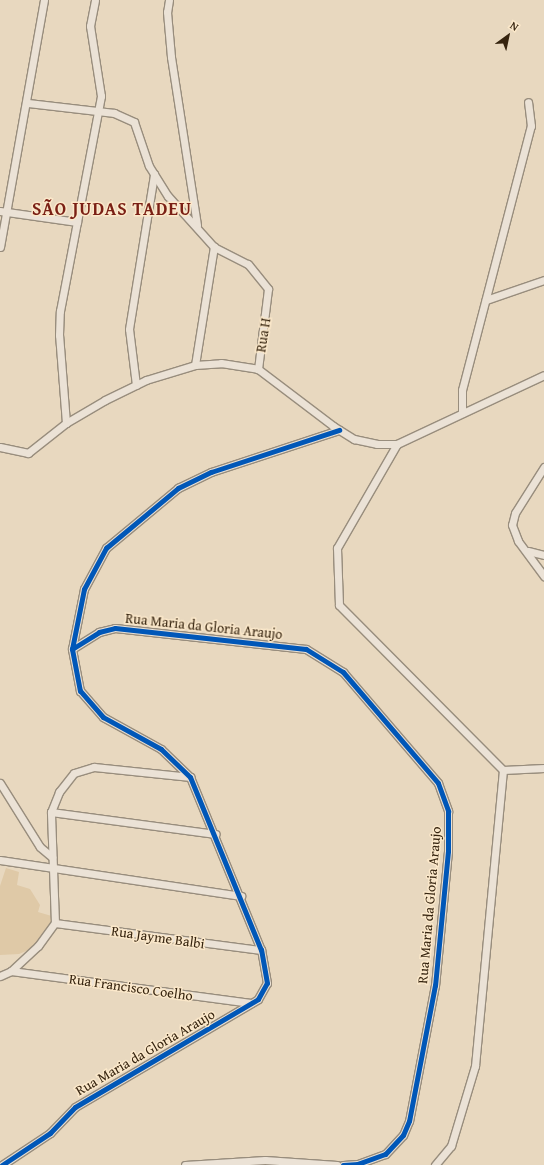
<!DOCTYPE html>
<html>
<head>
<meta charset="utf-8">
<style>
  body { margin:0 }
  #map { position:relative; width:544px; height:1165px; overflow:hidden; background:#e8d8bf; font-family:"Gentium Book Plus",serif }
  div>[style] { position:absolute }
  .green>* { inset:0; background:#dfc9a7 }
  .roads { filter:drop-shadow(1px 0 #988d7d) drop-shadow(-1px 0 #988d7d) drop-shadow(0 1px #988d7d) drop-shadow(0 -1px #988d7d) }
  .street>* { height:7px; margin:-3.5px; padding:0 3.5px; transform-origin:3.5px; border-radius:3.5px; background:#ebe2d6 }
  .cycleway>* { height:5px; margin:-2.5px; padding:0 2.5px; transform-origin:2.5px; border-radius:2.5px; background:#0057b8 }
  span { translate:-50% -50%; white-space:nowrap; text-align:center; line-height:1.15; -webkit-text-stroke:3px #fbe8ca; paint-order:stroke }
  .street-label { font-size:14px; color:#36240f }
  .district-label { font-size:18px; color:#7a1f14; font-weight:700; letter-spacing:1px }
  .north { position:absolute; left:488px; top:16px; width:40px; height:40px; -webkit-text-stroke:3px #fbe8ca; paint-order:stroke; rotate:33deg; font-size:11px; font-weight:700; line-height:16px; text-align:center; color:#36240f }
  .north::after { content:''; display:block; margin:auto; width:14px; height:18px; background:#36240f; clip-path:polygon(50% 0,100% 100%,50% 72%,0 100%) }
</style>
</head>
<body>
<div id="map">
  <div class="green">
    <div style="clip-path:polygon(6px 868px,19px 872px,17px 885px,30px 889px,40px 905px,38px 912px,55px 917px,38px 946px,19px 954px,0 955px,0 886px)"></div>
  </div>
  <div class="roads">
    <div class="street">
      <div style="left:169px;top:0;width:12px;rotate:99deg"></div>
      <div style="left:167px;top:12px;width:45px;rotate:84.9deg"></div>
      <div style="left:171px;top:57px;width:170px;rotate:81.2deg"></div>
      <div style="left:28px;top:103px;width:87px;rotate:6.6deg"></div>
      <div style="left:114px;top:113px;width:22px;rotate:24deg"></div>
      <div style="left:134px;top:122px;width:46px;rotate:71.2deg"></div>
      <div style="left:149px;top:166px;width:36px;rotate:58deg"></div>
      <div style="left:168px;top:196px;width:69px;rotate:48deg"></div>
      <div style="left:214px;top:247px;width:38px;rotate:27deg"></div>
      <div style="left:248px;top:264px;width:32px;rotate:51deg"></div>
      <div style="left:268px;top:289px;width:81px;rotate:97.1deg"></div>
      <div style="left:0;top:211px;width:78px;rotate:8.1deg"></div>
      <div style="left:0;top:247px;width:251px;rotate:-79.9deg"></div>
      <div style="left:486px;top:300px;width:61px;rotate:-19deg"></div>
      <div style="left:195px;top:365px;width:120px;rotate:-80.9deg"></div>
      <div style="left:136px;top:385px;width:56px;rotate:-97.1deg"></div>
      <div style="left:129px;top:329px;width:157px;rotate:-80.8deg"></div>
      <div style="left:462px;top:413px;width:23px;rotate:-90deg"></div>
      <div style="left:462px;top:390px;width:273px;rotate:-75.4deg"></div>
      <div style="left:531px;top:126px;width:24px;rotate:-97deg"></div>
      <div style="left:66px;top:423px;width:88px;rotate:-94.5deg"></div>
      <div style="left:59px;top:335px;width:24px;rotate:-88deg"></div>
      <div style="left:60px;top:311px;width:219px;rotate:-79.2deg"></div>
      <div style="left:101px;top:96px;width:71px;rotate:-98.9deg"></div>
      <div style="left:90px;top:26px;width:26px;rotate:-79deg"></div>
      <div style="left:397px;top:444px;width:120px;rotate:120deg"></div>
      <div style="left:337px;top:548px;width:57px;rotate:88deg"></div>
      <div style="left:339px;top:605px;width:233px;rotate:45.2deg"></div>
      <div style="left:503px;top:770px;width:41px;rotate:-2.8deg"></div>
      <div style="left:0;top:447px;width:29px;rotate:12deg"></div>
      <div style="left:28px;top:453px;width:48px;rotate:-38.3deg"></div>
      <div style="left:66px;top:423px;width:45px;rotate:-30.5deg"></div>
      <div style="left:105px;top:400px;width:46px;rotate:-26deg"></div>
      <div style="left:146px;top:380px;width:51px;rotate:-17deg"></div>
      <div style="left:195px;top:365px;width:26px;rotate:-4deg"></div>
      <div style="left:221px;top:363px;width:37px;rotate:9deg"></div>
      <div style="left:258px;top:369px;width:94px;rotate:37.2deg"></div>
      <div style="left:333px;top:426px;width:25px;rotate:32deg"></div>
      <div style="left:354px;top:439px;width:24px;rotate:12deg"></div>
      <div style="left:377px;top:444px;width:20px"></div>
      <div style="left:397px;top:444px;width:162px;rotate:-25.1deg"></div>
      <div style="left:544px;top:467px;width:54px;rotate:122.2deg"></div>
      <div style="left:515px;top:513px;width:12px;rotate:104deg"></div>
      <div style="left:512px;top:525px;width:17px;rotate:69deg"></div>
      <div style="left:518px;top:541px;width:44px;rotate:53.4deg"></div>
      <div style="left:528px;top:551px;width:16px;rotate:14deg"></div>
      <div style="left:72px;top:649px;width:32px;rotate:-32deg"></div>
      <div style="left:99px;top:632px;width:16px;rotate:-14deg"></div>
      <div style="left:115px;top:628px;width:192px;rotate:6.3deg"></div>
      <div style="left:306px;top:649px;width:44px;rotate:31.9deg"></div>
      <div style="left:343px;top:672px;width:146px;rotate:49.4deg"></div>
      <div style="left:438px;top:783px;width:30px;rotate:70deg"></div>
      <div style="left:448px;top:811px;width:40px;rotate:90deg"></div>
      <div style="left:448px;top:851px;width:135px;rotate:95.5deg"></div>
      <div style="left:435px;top:985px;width:138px;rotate:100.8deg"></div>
      <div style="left:409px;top:1121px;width:15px;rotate:113deg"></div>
      <div style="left:403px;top:1135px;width:26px;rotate:133deg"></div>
      <div style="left:385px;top:1154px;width:29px;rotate:160deg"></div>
      <div style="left:358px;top:1164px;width:15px;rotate:176deg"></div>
      <div style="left:0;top:783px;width:75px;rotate:58deg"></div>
      <div style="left:40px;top:847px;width:16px;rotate:40deg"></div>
      <div style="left:51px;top:812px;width:166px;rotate:7.6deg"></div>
      <div style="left:0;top:860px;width:244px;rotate:8.5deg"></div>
      <div style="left:55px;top:923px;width:208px;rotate:7.5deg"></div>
      <div style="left:11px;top:971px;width:242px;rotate:7.6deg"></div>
      <div style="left:0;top:976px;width:12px;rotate:-24deg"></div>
      <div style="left:11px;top:971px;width:37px;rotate:-43deg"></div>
      <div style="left:38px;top:946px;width:29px;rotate:-54deg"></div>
      <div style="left:55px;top:923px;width:111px;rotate:-92.1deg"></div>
      <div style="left:51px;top:812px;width:22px;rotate:-68deg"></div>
      <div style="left:59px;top:792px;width:24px;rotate:-52deg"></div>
      <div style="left:74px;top:773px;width:21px;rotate:-17deg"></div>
      <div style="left:94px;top:767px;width:97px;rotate:5.9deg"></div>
      <div style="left:2px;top:1165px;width:58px;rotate:-33.7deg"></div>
      <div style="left:50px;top:1133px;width:36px;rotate:-46deg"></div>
      <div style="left:75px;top:1107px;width:212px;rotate:-30.5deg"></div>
      <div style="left:258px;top:999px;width:18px;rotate:-61deg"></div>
      <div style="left:267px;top:983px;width:34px;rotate:-100deg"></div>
      <div style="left:261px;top:950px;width:187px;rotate:-112.3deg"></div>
      <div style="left:190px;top:777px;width:40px;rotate:-136deg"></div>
      <div style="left:161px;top:749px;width:66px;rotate:-151.1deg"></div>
      <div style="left:103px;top:717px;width:35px;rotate:-131deg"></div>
      <div style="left:80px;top:691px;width:43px;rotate:-100.8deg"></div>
      <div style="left:72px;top:649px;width:61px;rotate:-78.7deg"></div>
      <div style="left:84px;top:589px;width:47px;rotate:-61.8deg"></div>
      <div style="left:106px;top:548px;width:94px;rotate:-39.8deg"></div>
      <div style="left:178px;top:488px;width:37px;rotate:-26deg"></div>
      <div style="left:211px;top:472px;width:135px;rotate:-18.2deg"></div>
      <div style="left:185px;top:1165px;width:80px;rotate:-3.6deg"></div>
      <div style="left:265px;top:1160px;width:72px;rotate:4deg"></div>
      <div style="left:435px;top:1165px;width:25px;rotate:-50deg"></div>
      <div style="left:451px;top:1146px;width:84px;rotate:-73.3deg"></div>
      <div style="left:475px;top:1066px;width:297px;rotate:-84.6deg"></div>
    </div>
  </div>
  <div class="cycleway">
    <div style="left:72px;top:649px;width:32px;rotate:-32deg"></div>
    <div style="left:99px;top:632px;width:16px;rotate:-14deg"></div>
    <div style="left:115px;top:628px;width:192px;rotate:6.3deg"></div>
    <div style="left:306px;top:649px;width:44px;rotate:31.9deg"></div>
    <div style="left:343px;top:672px;width:146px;rotate:49.4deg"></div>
    <div style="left:438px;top:783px;width:30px;rotate:70deg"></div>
    <div style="left:448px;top:811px;width:40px;rotate:90deg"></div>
    <div style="left:448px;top:851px;width:135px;rotate:95.5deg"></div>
    <div style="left:435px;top:985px;width:138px;rotate:100.8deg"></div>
    <div style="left:409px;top:1121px;width:15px;rotate:113deg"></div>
    <div style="left:403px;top:1135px;width:26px;rotate:133deg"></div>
    <div style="left:385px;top:1154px;width:29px;rotate:160deg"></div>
    <div style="left:358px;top:1164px;width:15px;rotate:176deg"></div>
    <div style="left:2px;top:1165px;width:58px;rotate:-33.7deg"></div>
    <div style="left:50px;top:1133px;width:36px;rotate:-46deg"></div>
    <div style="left:75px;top:1107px;width:212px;rotate:-30.5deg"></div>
    <div style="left:258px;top:999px;width:18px;rotate:-61deg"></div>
    <div style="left:267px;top:983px;width:34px;rotate:-100deg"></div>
    <div style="left:261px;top:950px;width:187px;rotate:-112.3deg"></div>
    <div style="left:190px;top:777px;width:40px;rotate:-136deg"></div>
    <div style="left:161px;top:749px;width:66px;rotate:-151.1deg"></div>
    <div style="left:103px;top:717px;width:35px;rotate:-131deg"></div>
    <div style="left:80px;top:691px;width:43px;rotate:-100.8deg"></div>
    <div style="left:72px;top:649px;width:61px;rotate:-78.7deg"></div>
    <div style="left:84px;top:589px;width:47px;rotate:-61.8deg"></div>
    <div style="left:106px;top:548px;width:94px;rotate:-39.8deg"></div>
    <div style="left:178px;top:488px;width:37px;rotate:-26deg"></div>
    <div style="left:211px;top:472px;width:135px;rotate:-18.2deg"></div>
  </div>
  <div class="street-label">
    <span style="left:263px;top:335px;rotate:-81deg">Rua H</span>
    <span style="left:204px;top:626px;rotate:6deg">Rua Maria da Gloria Araujo</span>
    <span style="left:429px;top:905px;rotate:-85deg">Rua Maria da Gloria Araujo</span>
    <span style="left:158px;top:937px;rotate:8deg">Rua Jayme Balbi</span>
    <span style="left:131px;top:987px;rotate:8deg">Rua Francisco Coelho</span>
    <span style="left:145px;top:1052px;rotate:-30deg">Rua Maria da Gloria Araujo</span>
  </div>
  <div class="district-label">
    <span style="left:112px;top:209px">SÃO JUDAS TADEU</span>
  </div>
  <div class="north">N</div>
</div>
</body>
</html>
